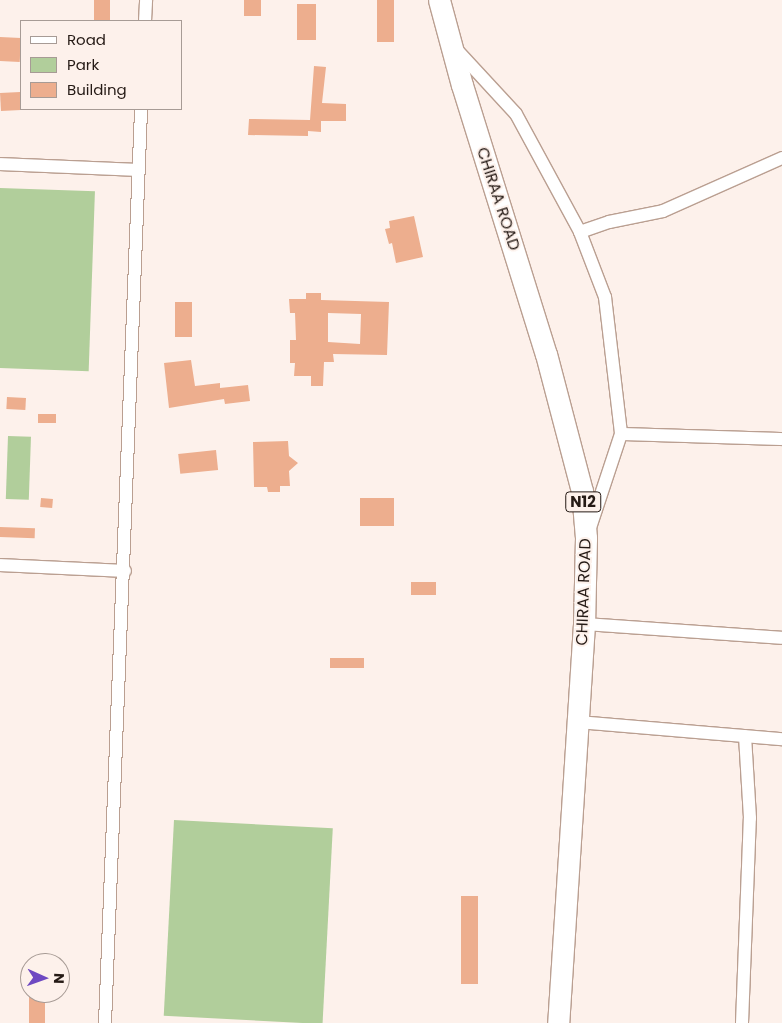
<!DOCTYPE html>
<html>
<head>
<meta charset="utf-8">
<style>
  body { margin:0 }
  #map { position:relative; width:782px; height:1023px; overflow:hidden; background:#fdf1eb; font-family:Poppins,sans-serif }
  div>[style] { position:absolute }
  .green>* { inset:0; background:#b1ce9b; transform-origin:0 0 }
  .building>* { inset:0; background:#edae8e; transform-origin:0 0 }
  .roads { filter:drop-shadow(1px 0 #ba9f91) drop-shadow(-1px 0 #ba9f91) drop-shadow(0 1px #ba9f91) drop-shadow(0 -1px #ba9f91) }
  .minor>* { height:12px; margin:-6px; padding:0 6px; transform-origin:6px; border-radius:6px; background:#fff }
  .trunk>* { height:21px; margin:-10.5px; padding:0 10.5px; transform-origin:10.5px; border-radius:10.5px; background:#fff }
  span { translate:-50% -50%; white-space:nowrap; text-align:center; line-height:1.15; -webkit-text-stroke:4px #fdf1eb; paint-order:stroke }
  .shield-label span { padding:1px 4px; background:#fdf1eb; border:1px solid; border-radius:4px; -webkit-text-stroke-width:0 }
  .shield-label { font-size:15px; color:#251a15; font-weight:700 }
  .street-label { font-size:16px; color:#251a15 }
  .legend { position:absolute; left:20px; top:20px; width:162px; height:90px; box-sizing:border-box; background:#fdf1eb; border:1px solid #a79b95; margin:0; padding:6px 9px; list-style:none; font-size:15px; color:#251a15 }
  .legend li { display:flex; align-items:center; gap:10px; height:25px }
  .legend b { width:25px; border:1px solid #a79b95 }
  .north { position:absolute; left:20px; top:953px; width:50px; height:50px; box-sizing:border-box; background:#fdf1eb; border:1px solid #a79b95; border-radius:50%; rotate:92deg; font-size:14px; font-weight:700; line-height:20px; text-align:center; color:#251a15 }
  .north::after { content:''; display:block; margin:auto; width:18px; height:22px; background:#6e49c2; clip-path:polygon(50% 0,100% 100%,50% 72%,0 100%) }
</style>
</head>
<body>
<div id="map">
  <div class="green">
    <div style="left:0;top:188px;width:95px;height:180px;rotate:2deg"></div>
    <div style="left:8px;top:436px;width:23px;height:63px;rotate:2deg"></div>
    <div style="left:174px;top:820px;width:159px;height:196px;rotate:3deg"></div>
  </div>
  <div class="building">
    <div style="left:94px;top:0;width:16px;height:21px"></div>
    <div style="left:244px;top:0;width:17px;height:16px"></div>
    <div style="left:377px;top:0;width:17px;height:42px"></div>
    <div style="left:297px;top:4px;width:19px;height:36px"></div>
    <div style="left:0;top:37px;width:21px;height:24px;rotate:3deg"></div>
    <div style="clip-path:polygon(314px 66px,326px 67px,322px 103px,346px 104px,346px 121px,321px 121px,321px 132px,308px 131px,308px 136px,248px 135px,249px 119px,310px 120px)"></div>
    <div style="left:20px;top:92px;width:18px;height:20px;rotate:87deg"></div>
    <div style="clip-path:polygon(414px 216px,423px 257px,396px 263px,392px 243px,389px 244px,385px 229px,390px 228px,389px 221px)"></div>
    <div style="clip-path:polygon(evenodd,306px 293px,321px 293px,321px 300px,389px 302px,387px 355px,333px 354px,334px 362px,324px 362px,323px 386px,311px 386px,311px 376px,294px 376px,295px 363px,290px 363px,290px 340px,296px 340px,295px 313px,290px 313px,289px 299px,306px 299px,306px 293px,328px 313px,361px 314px,360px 344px,328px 342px,328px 313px)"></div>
    <div style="left:175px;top:302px;width:17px;height:35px"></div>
    <div style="clip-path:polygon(191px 360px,195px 386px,220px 383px,220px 388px,248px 385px,250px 401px,225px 404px,224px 399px,169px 408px,164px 363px)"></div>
    <div style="left:7px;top:397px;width:19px;height:12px;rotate:3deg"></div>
    <div style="left:38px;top:414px;width:18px;height:9px"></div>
    <div style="clip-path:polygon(288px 441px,289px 456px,298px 463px,289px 471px,290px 486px,280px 486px,280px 492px,268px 492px,267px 487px,254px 487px,253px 442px)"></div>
    <div style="left:216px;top:450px;width:20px;height:38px;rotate:84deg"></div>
    <div style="left:41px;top:498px;width:12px;height:9px;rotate:5deg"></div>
    <div style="left:360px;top:498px;width:34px;height:28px"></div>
    <div style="left:0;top:527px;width:35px;height:10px;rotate:2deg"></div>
    <div style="left:411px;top:582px;width:25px;height:13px"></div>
    <div style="left:330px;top:658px;width:34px;height:10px"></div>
    <div style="left:461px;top:896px;width:17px;height:88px"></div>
    <div style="left:29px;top:993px;width:16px;height:30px"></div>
  </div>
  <div class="roads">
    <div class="minor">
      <div style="left:145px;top:21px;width:21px;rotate:-87deg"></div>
      <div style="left:456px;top:49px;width:88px;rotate:47.3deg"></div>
      <div style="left:516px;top:114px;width:134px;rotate:61.5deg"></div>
      <div style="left:580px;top:232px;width:70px;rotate:69deg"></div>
      <div style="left:605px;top:297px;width:138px;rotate:83.3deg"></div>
      <div style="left:621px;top:434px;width:99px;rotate:108.3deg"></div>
      <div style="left:0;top:164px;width:139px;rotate:2.5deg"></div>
      <div style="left:580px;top:232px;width:31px;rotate:-19deg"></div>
      <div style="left:609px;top:222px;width:55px;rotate:-11.5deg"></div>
      <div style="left:663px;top:211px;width:130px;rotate:-24deg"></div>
      <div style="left:621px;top:434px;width:161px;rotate:1.8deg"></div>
      <div style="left:0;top:565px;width:125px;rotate:2.7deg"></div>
      <div style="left:584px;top:624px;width:198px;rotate:4deg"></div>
      <div style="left:578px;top:722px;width:205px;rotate:4.8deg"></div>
      <div style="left:105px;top:1023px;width:915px;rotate:-87.74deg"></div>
      <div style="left:742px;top:1023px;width:205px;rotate:-87.8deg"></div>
      <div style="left:750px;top:818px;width:82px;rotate:-93.5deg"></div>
    </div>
    <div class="trunk">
      <div style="left:439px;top:0;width:88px;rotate:74.9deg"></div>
      <div style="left:462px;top:85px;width:282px;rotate:72.7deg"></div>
      <div style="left:546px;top:354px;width:142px;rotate:75.3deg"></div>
      <div style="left:582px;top:491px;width:47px;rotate:85.1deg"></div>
      <div style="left:586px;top:538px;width:86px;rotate:91.3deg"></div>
      <div style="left:584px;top:624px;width:400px;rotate:93.7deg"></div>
    </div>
  </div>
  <div class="shield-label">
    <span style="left:583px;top:502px">N12</span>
  </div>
  <div class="street-label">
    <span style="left:498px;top:199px;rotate:72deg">CHIRAA ROAD</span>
    <span style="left:584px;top:592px;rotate:-88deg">CHIRAA ROAD</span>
  </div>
  <ul class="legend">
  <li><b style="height:6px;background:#fff"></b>Road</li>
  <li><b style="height:14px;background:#b1ce9b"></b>Park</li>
  <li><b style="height:14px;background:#edae8e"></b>Building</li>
  </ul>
  <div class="north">N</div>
</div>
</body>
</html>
